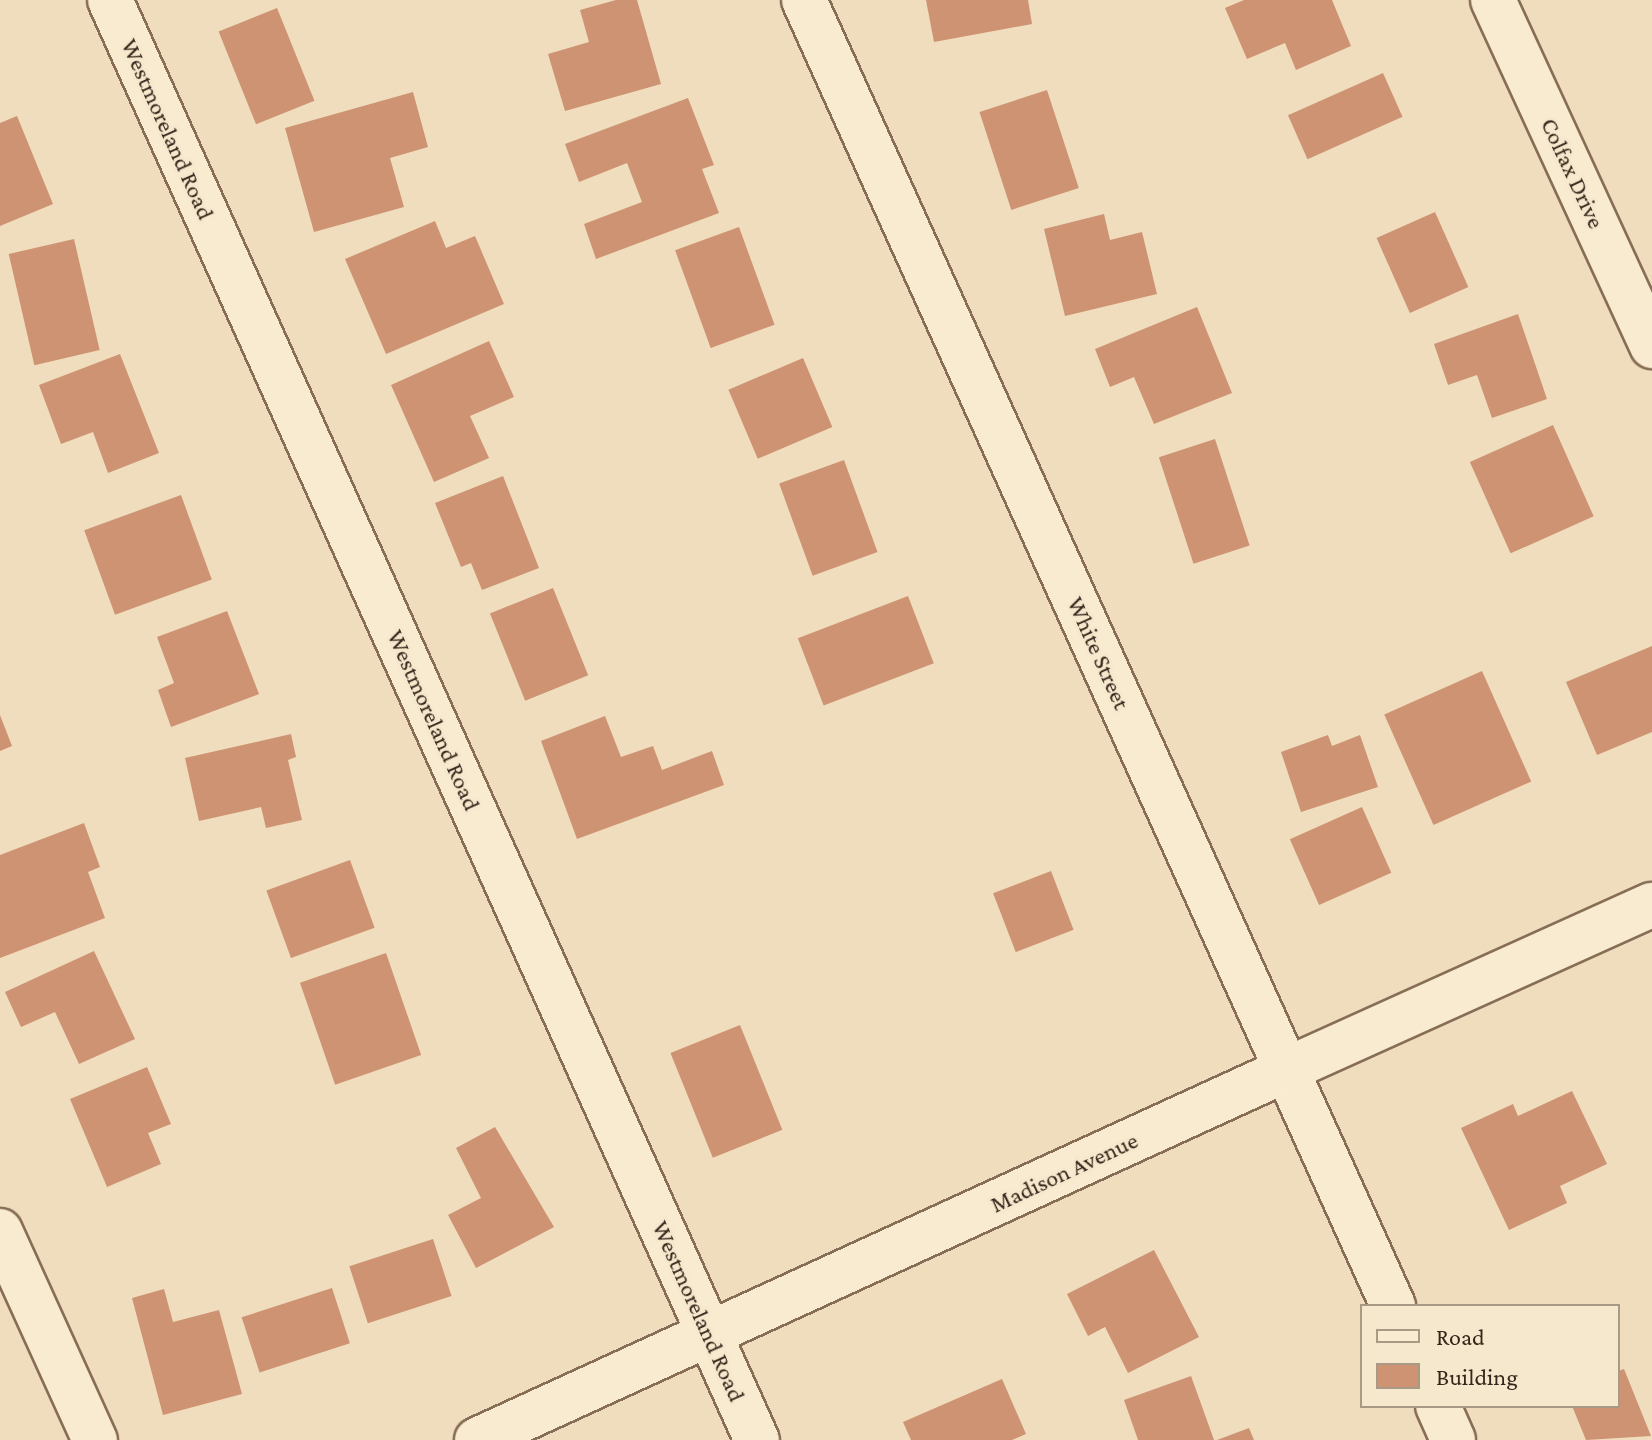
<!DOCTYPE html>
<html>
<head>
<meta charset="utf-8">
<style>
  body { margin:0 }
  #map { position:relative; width:1652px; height:1440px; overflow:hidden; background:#efddbd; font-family:"Crimson Pro",serif }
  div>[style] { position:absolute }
  .building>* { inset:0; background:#ce9372; transform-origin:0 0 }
  .roads { filter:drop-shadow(2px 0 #876d56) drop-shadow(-2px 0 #876d56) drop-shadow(0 2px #876d56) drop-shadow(0 -2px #876d56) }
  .street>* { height:44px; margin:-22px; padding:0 22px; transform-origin:22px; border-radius:22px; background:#f9ebd0 }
  .secondary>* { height:44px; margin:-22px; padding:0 22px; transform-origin:22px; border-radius:22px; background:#f9ebd0 }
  span { translate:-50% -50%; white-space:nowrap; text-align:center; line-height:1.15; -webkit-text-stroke:6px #f6e8cd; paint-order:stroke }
  .street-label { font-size:24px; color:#35261b }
  .legend { position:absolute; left:1360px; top:1304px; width:260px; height:104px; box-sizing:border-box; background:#f6e8cd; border:2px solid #a99a86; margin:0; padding:10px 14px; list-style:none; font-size:24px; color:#35261b }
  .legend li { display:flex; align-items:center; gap:16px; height:40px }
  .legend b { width:40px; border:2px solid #a99a86 }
</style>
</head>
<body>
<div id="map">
  <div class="building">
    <div style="clip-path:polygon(616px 0,637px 0,661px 84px,565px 111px,548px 54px,589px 42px,580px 10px)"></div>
    <div style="clip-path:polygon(926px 0,1028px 0,1032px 24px,934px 42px)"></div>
    <div style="clip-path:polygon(1244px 0,1332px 0,1351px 46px,1296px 70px,1285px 43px,1247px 59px,1225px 8px)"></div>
    <div style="left:277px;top:8px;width:100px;height:63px;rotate:68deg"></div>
    <div style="left:1383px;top:73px;width:48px;height:104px;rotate:66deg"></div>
    <div style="left:1047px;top:90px;width:103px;height:71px;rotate:72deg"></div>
    <div style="clip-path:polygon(413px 92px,428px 147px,390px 158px,404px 207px,314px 232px,285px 128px)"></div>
    <div style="clip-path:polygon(688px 98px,714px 165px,702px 169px,719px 213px,596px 259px,584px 224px,642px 202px,627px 163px,579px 182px,565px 144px)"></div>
    <div style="clip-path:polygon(17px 116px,53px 204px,0 226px,0 123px)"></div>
    <div style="left:1435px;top:212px;width:82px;height:64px;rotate:66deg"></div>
    <div style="clip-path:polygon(1104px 214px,1110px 240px,1142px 232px,1157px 294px,1065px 316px,1044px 229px)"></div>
    <div style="clip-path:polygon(435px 221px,446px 248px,475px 236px,504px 304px,386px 354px,345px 259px)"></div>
    <div style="left:739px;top:227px;width:104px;height:68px;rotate:70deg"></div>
    <div style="left:74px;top:239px;width:114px;height:67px;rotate:77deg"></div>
    <div style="clip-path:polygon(1197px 307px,1232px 393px,1154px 424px,1134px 377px,1110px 387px,1095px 349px)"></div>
    <div style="clip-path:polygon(1518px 314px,1547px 399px,1492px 418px,1477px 375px,1448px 385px,1434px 344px)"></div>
    <div style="clip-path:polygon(489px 341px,514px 397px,470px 416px,489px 458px,434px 482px,391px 385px)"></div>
    <div style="clip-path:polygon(120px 354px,159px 453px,108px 473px,93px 432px,61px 444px,39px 385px)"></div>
    <div style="left:803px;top:358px;width:75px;height:81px;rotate:67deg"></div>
    <div style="left:1553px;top:425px;width:100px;height:91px;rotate:66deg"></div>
    <div style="left:1215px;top:439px;width:112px;height:59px;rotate:72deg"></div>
    <div style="left:844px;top:460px;width:98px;height:69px;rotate:70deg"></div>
    <div style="clip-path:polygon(503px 476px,539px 568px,482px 590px,471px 563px,461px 567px,435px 503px)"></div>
    <div style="left:181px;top:495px;width:90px;height:103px;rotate:70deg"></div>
    <div style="left:553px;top:588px;width:94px;height:68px;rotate:68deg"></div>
    <div style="left:908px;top:596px;width:72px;height:118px;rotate:69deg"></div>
    <div style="clip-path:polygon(227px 611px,259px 694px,171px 727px,158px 690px,174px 683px,157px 637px)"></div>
    <div style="clip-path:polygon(1652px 646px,1652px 732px,1597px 755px,1566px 682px)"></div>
    <div style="left:1482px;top:671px;width:121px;height:107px;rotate:66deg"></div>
    <div style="clip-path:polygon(0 715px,12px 746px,0 751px)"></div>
    <div style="clip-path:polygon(605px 716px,621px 757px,653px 746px,662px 770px,712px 751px,724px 785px,577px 839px,541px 741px)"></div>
    <div style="clip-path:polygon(291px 734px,296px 757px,288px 760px,302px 820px,266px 828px,261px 807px,199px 821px,185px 758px)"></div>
    <div style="clip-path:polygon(1328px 735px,1332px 746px,1360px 735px,1378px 787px,1301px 812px,1281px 752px)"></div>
    <div style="left:1362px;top:807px;width:72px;height:79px;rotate:66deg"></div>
    <div style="clip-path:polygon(84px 823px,100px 867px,88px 872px,105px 918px,0 958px,0 855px)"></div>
    <div style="left:350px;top:860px;width:72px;height:89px;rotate:70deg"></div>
    <div style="left:1051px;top:871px;width:63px;height:62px;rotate:69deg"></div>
    <div style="clip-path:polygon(94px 951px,135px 1039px,79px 1064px,55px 1012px,21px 1027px,5px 992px)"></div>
    <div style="left:386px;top:953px;width:108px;height:91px;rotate:71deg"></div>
    <div style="left:740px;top:1025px;width:113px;height:75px;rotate:68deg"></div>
    <div style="clip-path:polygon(147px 1067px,171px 1124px,148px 1133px,161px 1164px,107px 1187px,70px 1099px)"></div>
    <div style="clip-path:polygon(1572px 1091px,1607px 1164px,1560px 1186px,1567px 1203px,1509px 1230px,1461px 1128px,1513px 1104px,1518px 1116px)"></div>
    <div style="clip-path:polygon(495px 1127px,554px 1227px,476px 1268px,448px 1215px,481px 1198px,456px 1148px)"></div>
    <div style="left:433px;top:1239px;width:60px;height:88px;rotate:72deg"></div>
    <div style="clip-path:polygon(1154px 1250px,1199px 1337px,1128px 1373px,1105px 1327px,1088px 1336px,1067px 1294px)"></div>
    <div style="left:332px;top:1288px;width:58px;height:95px;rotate:72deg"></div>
    <div style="clip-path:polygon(164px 1289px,173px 1322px,219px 1310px,242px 1394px,163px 1415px,132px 1298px)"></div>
    <div style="clip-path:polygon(1624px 1369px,1651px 1436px,1586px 1440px,1572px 1406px,1618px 1406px,1618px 1371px)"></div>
    <div style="clip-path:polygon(1191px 1376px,1214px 1440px,1138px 1440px,1124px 1400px)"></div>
    <div style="clip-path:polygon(1002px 1379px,1026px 1434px,1012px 1440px,911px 1440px,903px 1422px)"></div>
    <div style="clip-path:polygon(1249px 1428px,1254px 1440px,1217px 1440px)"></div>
  </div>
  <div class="roads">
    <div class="street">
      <div style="left:110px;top:0;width:1579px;rotate:65.81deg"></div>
      <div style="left:1493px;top:0;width:381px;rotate:65.3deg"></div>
      <div style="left:0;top:1231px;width:230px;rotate:65.6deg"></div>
      <div style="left:477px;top:1440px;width:892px;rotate:-24.58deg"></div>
    </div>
    <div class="secondary">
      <div style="left:804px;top:0;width:1433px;rotate:65.72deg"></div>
      <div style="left:1288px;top:1069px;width:399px;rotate:-24.3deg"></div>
      <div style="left:1438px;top:1406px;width:37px;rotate:66deg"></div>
    </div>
  </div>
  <div class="street-label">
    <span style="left:168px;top:129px;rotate:66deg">Westmoreland Road</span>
    <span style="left:1573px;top:173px;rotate:65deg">Colfax Drive</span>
    <span style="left:1099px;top:653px;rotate:66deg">White Street</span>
    <span style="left:434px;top:720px;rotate:66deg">Westmoreland Road</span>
    <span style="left:1064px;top:1172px;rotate:-25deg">Madison Avenue</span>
    <span style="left:699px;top:1311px;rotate:66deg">Westmoreland Road</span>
  </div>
  <ul class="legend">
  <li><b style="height:10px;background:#f9ebd0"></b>Road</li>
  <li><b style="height:22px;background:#ce9372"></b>Building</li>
  </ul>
</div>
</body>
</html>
